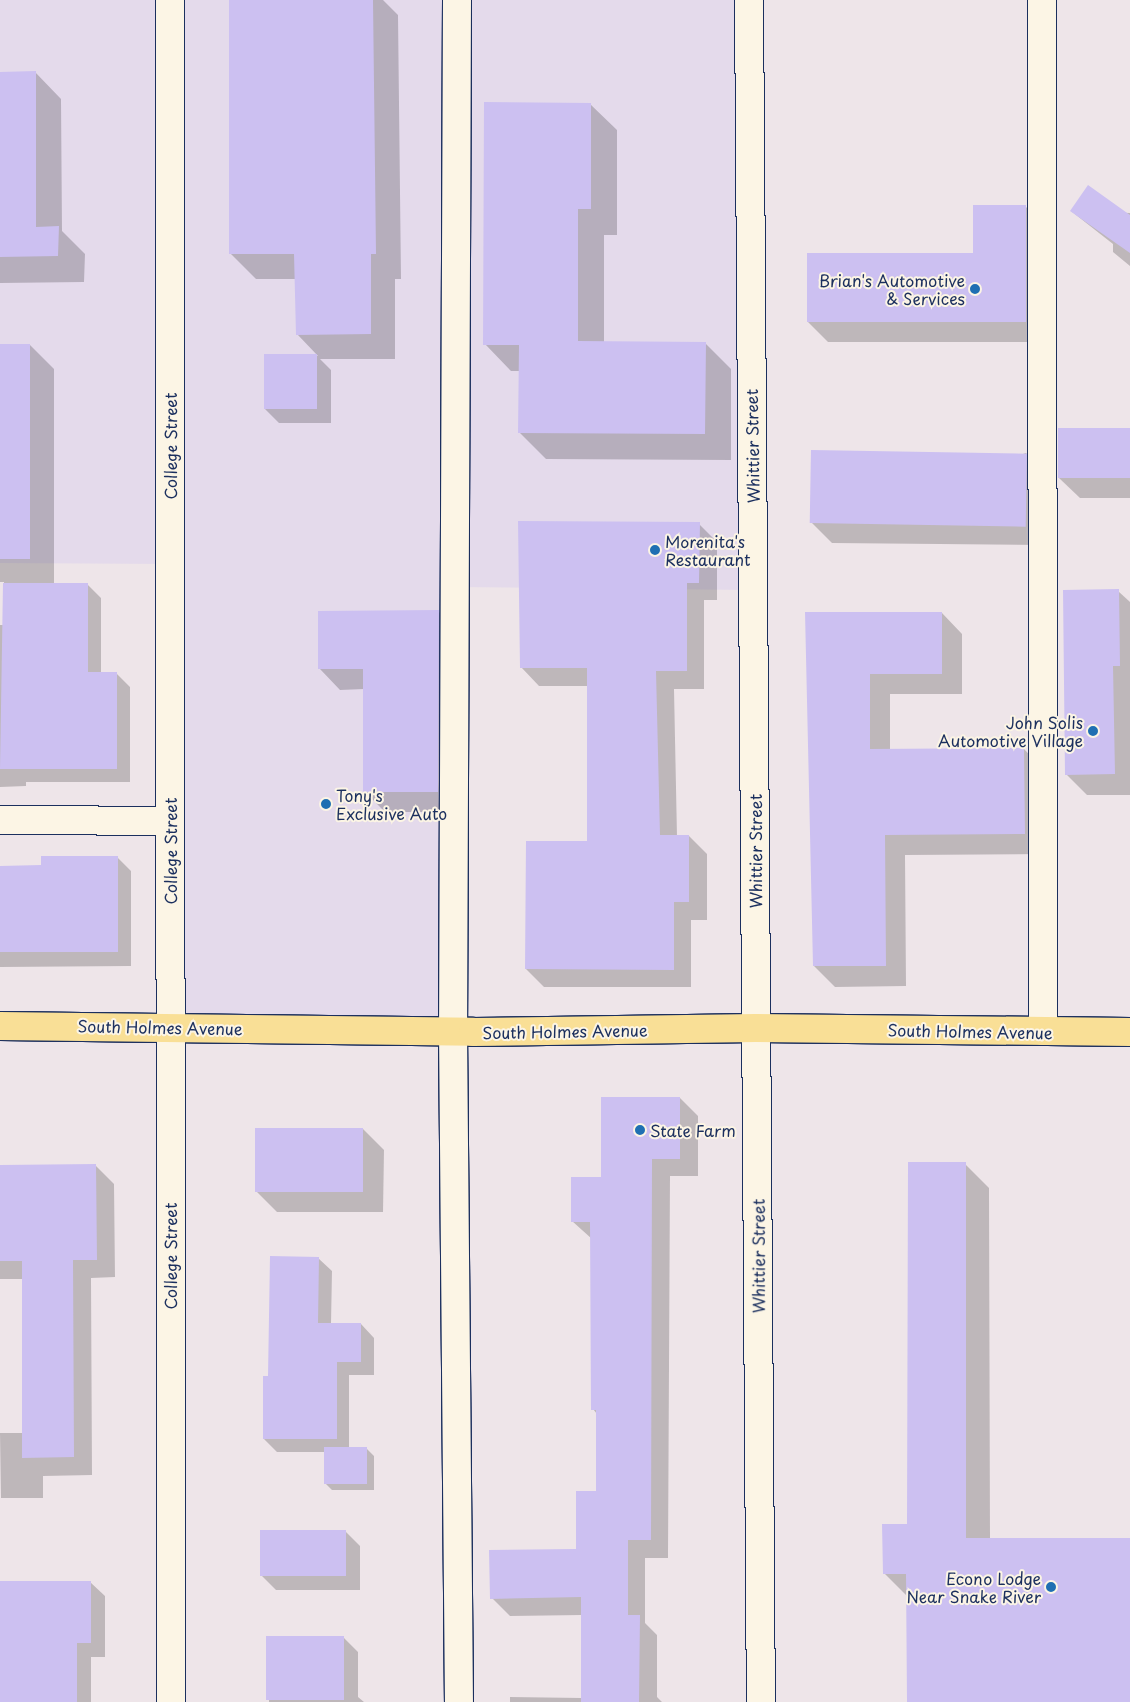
<!DOCTYPE html>
<html>
<head>
<meta charset="utf-8">
<style>
  body { margin:0 }
  #map { position:relative; width:1130px; height:1702px; overflow:hidden; background:#eee5e9; font-family:"Playpen Sans",sans-serif }
  div>[style] { position:absolute }
  .built>* { inset:0; background:#e4daeb }
  .shadow>* { inset:0; background:#0003 }
  .building>* { inset:0; background:#ccc0f1; transform-origin:0 0 }
  .roads { filter:drop-shadow(1px 0 #1b2f5e) drop-shadow(-1px 0 #1b2f5e) drop-shadow(0 1px #1b2f5e) drop-shadow(0 -1px #1b2f5e) }
  .minor>* { height:28px; margin:-14px; padding:0 14px; transform-origin:14px; border-radius:14px; background:#fcf5e5 }
  .major>* { height:28px; margin:-14px; padding:0 14px; transform-origin:14px; border-radius:14px; background:#f9df96 }
  .dots>* { width:14px; height:14px; translate:-50% -50%; box-sizing:border-box; border:2px solid #fcf5e5; border-radius:50% }
  span { translate:-50% -50%; white-space:nowrap; text-align:center; line-height:1.15; -webkit-text-stroke:4px #fcf5e5; paint-order:stroke }
  .poi-label { font-size:16px; color:#1b2f5e }
  .right { translate:-100% -50%; text-align:right }
  .left { translate:0 -50%; text-align:left }
  .street-label { font-size:16px; color:#1b2f5e }
</style>
</head>
<body>
<div id="map">
  <div class="built">
    <div style="clip-path:polygon(0 0,749px 0,753px 590px,455px 587px,453px 1031px,170px 1027px,170px 564px,0 563px)"></div>
  </div>
  <div class="shadow">
    <div style="clip-path:polygon(230px 0,383px 0,398px 15px,401px 279px,395px 279px,395px 359px,320px 359px,331px 370px,331px 423px,279px 423px,265px 409px,265px 356px,318px 356px,297px 334px,296px 279px,256px 279px,230px 253px)"></div>
    <div style="clip-path:polygon(35px 72px,61px 99px,62px 231px,85px 254px,84px 282px,0 283px,0 73px)"></div>
    <div style="clip-path:polygon(590px 104px,617px 130px,617px 235px,604px 235px,604px 342px,705px 343px,731px 369px,731px 460px,546px 459px,520px 433px,520px 371px,511px 371px,485px 344px)"></div>
    <div style="clip-path:polygon(1025px 206px,1046px 227px,1046px 342px,828px 342px,808px 322px,974px 254px)"></div>
    <div style="clip-path:polygon(1071px 211px,1130px 213px,1130px 266px,1113px 252px,1113px 244px)"></div>
    <div style="clip-path:polygon(0 345px,30px 345px,54px 369px,54px 584px,87px 584px,101px 598px,101px 673px,116px 673px,130px 687px,130px 782px,26px 782px,26px 786px,0 787px,0 625px,4px 625px,4px 582px,0 582px)"></div>
    <div style="clip-path:polygon(1130px 430px,1130px 498px,1080px 498px,1059px 478px)"></div>
    <div style="clip-path:polygon(1026px 453px,1047px 474px,1047px 545px,832px 543px,811px 522px)"></div>
    <div style="clip-path:polygon(699px 524px,717px 542px,717px 600px,704px 600px,704px 689px,674px 689px,677px 836px,689px 836px,707px 854px,707px 920px,691px 920px,691px 987px,544px 987px,526px 969px,589px 842px,588px 686px,539px 686px,521px 667px)"></div>
    <div style="clip-path:polygon(1118px 591px,1130px 602px,1130px 795px,1087px 795px,1066px 774px)"></div>
    <div style="clip-path:polygon(438px 611px,459px 632px,458px 812px,385px 812px,365px 792px,364px 689px,340px 690px,320px 669px)"></div>
    <div style="clip-path:polygon(806px 613px,942px 613px,962px 634px,962px 694px,890px 694px,890px 750px,1024px 749px,1044px 770px,1045px 854px,905px 855px,906px 986px,835px 987px,814px 966px)"></div>
    <div style="clip-path:polygon(117px 857px,131px 871px,131px 966px,0 967px,0 867px,42px 866px)"></div>
    <div style="clip-path:polygon(680px 1098px,698px 1116px,698px 1176px,670px 1176px,668px 1558px,645px 1558px,645px 1623px,657px 1635px,657px 1697px,662px 1702px,510px 1702px,510px 1697px,582px 1698px,582px 1615px,510px 1616px,492px 1598px,577px 1550px,597px 1492px,597px 1414px,593px 1409px,592px 1239px,572px 1221px,602px 1178px)"></div>
    <div style="clip-path:polygon(363px 1129px,384px 1150px,383px 1212px,277px 1212px,256px 1191px)"></div>
    <div style="clip-path:polygon(965px 1164px,989px 1188px,990px 1539px,1130px 1539px,1130px 1702px,908px 1702px,908px 1597px,884px 1573px,908px 1525px)"></div>
    <div style="clip-path:polygon(96px 1166px,114px 1184px,115px 1277px,91px 1278px,92px 1475px,43px 1476px,43px 1498px,1px 1498px,0 1433px,24px 1433px,24px 1279px,0 1279px,0 1167px)"></div>
    <div style="clip-path:polygon(318px 1258px,332px 1271px,331px 1324px,361px 1324px,374px 1338px,374px 1375px,349px 1375px,349px 1449px,367px 1449px,374px 1456px,374px 1490px,332px 1490px,325px 1483px,325px 1452px,277px 1452px,264px 1439px,270px 1377px)"></div>
    <div style="clip-path:polygon(346px 1532px,360px 1546px,360px 1590px,276px 1590px,262px 1576px)"></div>
    <div style="clip-path:polygon(0 1582px,90px 1582px,105px 1596px,105px 1657px,91px 1657px,91px 1702px,0 1702px)"></div>
    <div style="clip-path:polygon(268px 1638px,344px 1638px,358px 1652px,358px 1697px,364px 1702px,269px 1702px)"></div>
  </div>
  <div class="building">
    <div style="clip-path:polygon(229px 0,373px 0,376px 254px,371px 254px,371px 334px,296px 335px,294px 254px,229px 254px)"></div>
    <div style="clip-path:polygon(36px 71px,36px 227px,59px 226px,58px 256px,0 257px,0 72px)"></div>
    <div style="clip-path:polygon(484px 102px,591px 103px,591px 209px,578px 209px,578px 341px,706px 342px,705px 434px,518px 433px,519px 345px,483px 345px)"></div>
    <div style="clip-path:polygon(1088px 185px,1130px 215px,1130px 253px,1070px 211px)"></div>
    <div style="clip-path:polygon(973px 205px,1026px 205px,1026px 322px,807px 322px,807px 253px,973px 253px)"></div>
    <div style="left:0;top:344px;width:30px;height:215px"></div>
    <div style="left:264px;top:354px;width:53px;height:55px"></div>
    <div style="left:1130px;top:428px;width:50px;height:72px;rotate:90deg"></div>
    <div style="left:811px;top:450px;width:216px;height:73px;rotate:1deg"></div>
    <div style="clip-path:polygon(518px 521px,700px 522px,699px 583px,687px 583px,687px 671px,656px 671px,660px 835px,689px 835px,689px 902px,674px 902px,674px 970px,525px 969px,526px 841px,587px 841px,587px 668px,520px 668px)"></div>
    <div style="clip-path:polygon(3px 583px,88px 583px,88px 672px,117px 672px,117px 769px,0 769px)"></div>
    <div style="clip-path:polygon(1119px 589px,1120px 666px,1113px 666px,1115px 774px,1065px 775px,1063px 590px)"></div>
    <div style="clip-path:polygon(439px 610px,438px 792px,363px 792px,363px 669px,318px 669px,318px 611px)"></div>
    <div style="clip-path:polygon(805px 612px,942px 612px,942px 674px,870px 674px,870px 749px,1024px 748px,1025px 834px,885px 835px,886px 966px,813px 966px)"></div>
    <div style="clip-path:polygon(41px 856px,118px 856px,118px 952px,0 952px,0 866px,41px 865px)"></div>
    <div style="clip-path:polygon(601px 1097px,680px 1097px,680px 1159px,652px 1159px,651px 1540px,628px 1540px,628px 1615px,640px 1615px,639px 1702px,581px 1702px,581px 1597px,490px 1599px,489px 1550px,576px 1549px,576px 1491px,596px 1491px,596px 1410px,591px 1410px,590px 1222px,571px 1222px,571px 1177px,601px 1177px)"></div>
    <div style="left:255px;top:1128px;width:108px;height:64px"></div>
    <div style="clip-path:polygon(908px 1162px,966px 1162px,966px 1538px,1130px 1538px,1130px 1702px,907px 1702px,906px 1574px,883px 1574px,882px 1524px,907px 1524px)"></div>
    <div style="clip-path:polygon(96px 1164px,97px 1260px,73px 1260px,74px 1457px,22px 1458px,22px 1261px,0 1261px,0 1165px)"></div>
    <div style="clip-path:polygon(270px 1256px,319px 1257px,318px 1323px,361px 1323px,361px 1362px,337px 1362px,337px 1439px,263px 1439px,263px 1376px,268px 1376px)"></div>
    <div style="left:324px;top:1447px;width:43px;height:37px"></div>
    <div style="left:260px;top:1530px;width:86px;height:46px"></div>
    <div style="clip-path:polygon(0 1581px,91px 1581px,91px 1643px,77px 1643px,77px 1702px,0 1702px)"></div>
    <div style="left:266px;top:1636px;width:78px;height:64px"></div>
  </div>
  <div class="roads">
    <div class="minor">
      <div style="left:170px;top:0;width:1702px;rotate:89.97deg"></div>
      <div style="left:457px;top:0;width:1031px;rotate:90.22deg"></div>
      <div style="left:453px;top:1031px;width:671px;rotate:89.49deg"></div>
      <div style="left:749px;top:0;width:1702px;rotate:89.6deg"></div>
      <div style="left:1042px;top:0;width:1031px;rotate:89.94deg"></div>
      <div style="left:0;top:820px;width:170px;rotate:0.3deg"></div>
    </div>
    <div class="major">
      <div style="left:0;top:1026px;width:473px;rotate:0.7deg"></div>
      <div style="left:473px;top:1032px;width:283px;rotate:-0.8deg"></div>
      <div style="left:756px;top:1028px;width:374px;rotate:0.6deg"></div>
    </div>
  </div>
  <div class="dots">
    <div style="left:975px;top:289px;background:#1f6fb2"></div>
    <div style="left:655px;top:550px;background:#1f6fb2"></div>
    <div style="left:1093px;top:731px;background:#1f6fb2"></div>
    <div style="left:326px;top:804px;background:#1f6fb2"></div>
    <div style="left:640px;top:1130px;background:#1f6fb2"></div>
    <div style="left:1051px;top:1587px;background:#1f6fb2"></div>
  </div>
  <div class="poi-label">
    <span class="right" style="left:965px;top:289px">Brian's Automotive<br>&amp; Services</span>
    <span class="left" style="left:665px;top:550px">Morenita's<br>Restaurant</span>
    <span class="right" style="left:1083px;top:731px">John Solis<br>Automotive Village</span>
    <span class="left" style="left:336px;top:804px">Tony's<br>Exclusive Auto</span>
    <span class="left" style="left:650px;top:1130px">State Farm</span>
    <span class="right" style="left:1041px;top:1587px">Econo Lodge<br>Near Snake River</span>
  </div>
  <div class="street-label">
    <span style="left:170px;top:446px;rotate:-90deg">College Street</span>
    <span style="left:752px;top:446px;rotate:-91deg">Whittier Street</span>
    <span style="left:170px;top:851px;rotate:-90deg">College Street</span>
    <span style="left:755px;top:851px;rotate:-90deg">Whittier Street</span>
    <span style="left:160px;top:1027px;rotate:1deg">South Holmes Avenue</span>
    <span style="left:565px;top:1031px;rotate:-1deg">South Holmes Avenue</span>
    <span style="left:970px;top:1031px;rotate:1deg">South Holmes Avenue</span>
    <span style="left:170px;top:1256px;rotate:-90deg">College Street</span>
    <span style="left:758px;top:1256px;rotate:-90deg">Whittier Street</span>
  </div>
</div>
</body>
</html>
